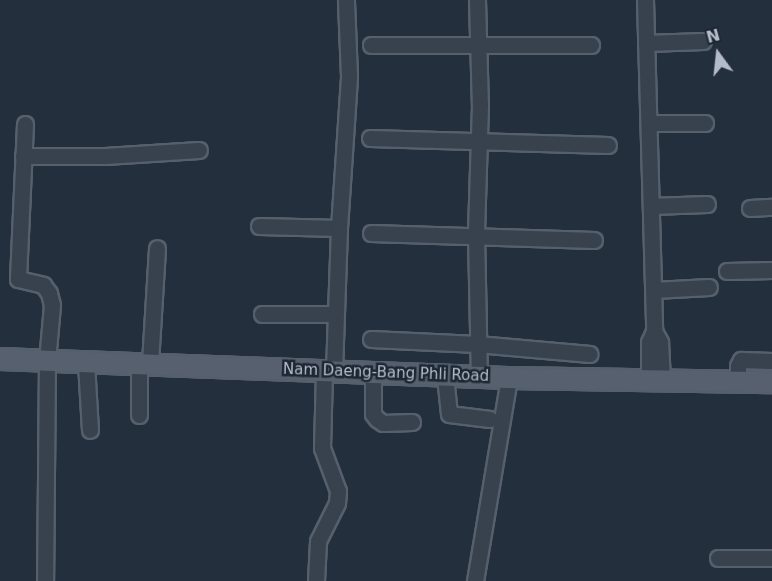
<!DOCTYPE html>
<html>
<head>
<meta charset="utf-8">
<style>
  body { margin:0 }
  #map { position:relative; width:772px; height:581px; overflow:hidden; background:#242f3e; font-family:"DejaVu Sans",sans-serif }
  div>[style] { position:absolute }
  .roads { filter:drop-shadow(2px 0 #565f6c) drop-shadow(-2px 0 #565f6c) drop-shadow(0 2px #565f6c) drop-shadow(0 -2px #565f6c) }
  .minor>* { height:15px; margin:-7.5px; padding:0 7.5px; transform-origin:7.5px; border-radius:7.5px; background:#38414e }
  .major>* { height:20px; margin:-10px; padding:0 10px; transform-origin:10px; border-radius:10px; background:#56606e }
  span { translate:-50% -50%; white-space:nowrap; text-align:center; line-height:1.15; -webkit-text-stroke:5px #1d2633; paint-order:stroke }
  .street-label { font-size:15px; color:#b4bcc9 }
  .north { position:absolute; left:688px; top:24px; width:60px; height:60px; -webkit-text-stroke:4px #1d2633; paint-order:stroke; rotate:345deg; font-size:16px; font-weight:700; line-height:24px; text-align:center; color:#b4bcc9 }
  .north::after { content:''; display:block; margin:auto; width:21px; height:27px; background:#b4bcc9; clip-path:polygon(50% 0,100% 100%,50% 72%,0 100%) }
</style>
</head>
<body>
<div id="map">
  <div class="roads">
    <div class="minor">
      <div style="left:477px;top:0;width:105px;rotate:88.4deg"></div>
      <div style="left:480px;top:105px;width:129px;rotate:91.8deg"></div>
      <div style="left:476px;top:234px;width:143px;rotate:88.8deg"></div>
      <div style="left:645px;top:0;width:331px;rotate:88.4deg"></div>
      <div style="left:654px;top:331px;width:12px;rotate:114deg"></div>
      <div style="left:649px;top:342px;width:37px;rotate:90deg"></div>
      <div style="left:646px;top:43px;width:57px;rotate:-2deg"></div>
      <div style="left:371px;top:45px;width:220px"></div>
      <div style="left:649px;top:123px;width:56px"></div>
      <div style="left:25px;top:124px;width:155px;rotate:92.6deg"></div>
      <div style="left:18px;top:279px;width:26px;rotate:13deg"></div>
      <div style="left:43px;top:285px;width:10px;rotate:53deg"></div>
      <div style="left:49px;top:293px;width:12px;rotate:76deg"></div>
      <div style="left:52px;top:305px;width:56px;rotate:95.1deg"></div>
      <div style="left:47px;top:361px;width:220px;rotate:90.5deg"></div>
      <div style="left:370px;top:138px;width:238px;rotate:1.7deg"></div>
      <div style="left:23px;top:156px;width:82px"></div>
      <div style="left:105px;top:156px;width:94px;rotate:-3.7deg"></div>
      <div style="left:651px;top:206px;width:56px;rotate:-2deg"></div>
      <div style="left:750px;top:208px;width:22px;rotate:-3deg"></div>
      <div style="left:259px;top:226px;width:80px;rotate:1.4deg"></div>
      <div style="left:371px;top:233px;width:223px;rotate:1.8deg"></div>
      <div style="left:727px;top:271px;width:45px;rotate:-1.3deg"></div>
      <div style="left:654px;top:290px;width:55px;rotate:-3.1deg"></div>
      <div style="left:262px;top:314px;width:73px"></div>
      <div style="left:654px;top:331px;width:13px;rotate:61deg"></div>
      <div style="left:660px;top:342px;width:37px;rotate:87deg"></div>
      <div style="left:371px;top:339px;width:106px;rotate:2.7deg"></div>
      <div style="left:477px;top:344px;width:113px;rotate:5.1deg"></div>
      <div style="left:86px;top:363px;width:67px;rotate:86.6deg"></div>
      <div style="left:139px;top:363px;width:52px;rotate:90deg"></div>
      <div style="left:150px;top:363px;width:115px;rotate:-86.5deg"></div>
      <div style="left:334px;top:371px;width:143px;rotate:-88deg"></div>
      <div style="left:339px;top:228px;width:152px;rotate:-86.2deg"></div>
      <div style="left:349px;top:76px;width:76px;rotate:-92.3deg"></div>
      <div style="left:373px;top:372px;width:42px;rotate:90deg"></div>
      <div style="left:373px;top:414px;width:6px;rotate:51deg"></div>
      <div style="left:377px;top:419px;width:7px;rotate:34deg"></div>
      <div style="left:383px;top:423px;width:29px;rotate:-2deg"></div>
      <div style="left:445px;top:376px;width:38px;rotate:84deg"></div>
      <div style="left:449px;top:414px;width:41px;rotate:7deg"></div>
      <div style="left:738px;top:381px;width:15px;rotate:-90deg"></div>
      <div style="left:738px;top:366px;width:7px;rotate:-63deg"></div>
      <div style="left:741px;top:360px;width:31px;rotate:2deg"></div>
      <div style="left:718px;top:558px;width:54px"></div>
      <div style="left:316px;top:581px;width:40px;rotate:-87.1deg"></div>
      <div style="left:318px;top:541px;width:42px;rotate:-63.4deg"></div>
      <div style="left:337px;top:503px;width:12px;rotate:-85deg"></div>
      <div style="left:338px;top:491px;width:46px;rotate:-110.4deg"></div>
      <div style="left:322px;top:448px;width:78px;rotate:-88.5deg"></div>
      <div style="left:475px;top:581px;width:206px;rotate:-80.5deg"></div>
    </div>
    <div class="major">
      <div style="left:0;top:359px;width:509px;rotate:2.14deg"></div>
      <div style="left:509px;top:378px;width:263px;rotate:0.9deg"></div>
    </div>
  </div>
  <div class="street-label">
    <span style="left:386px;top:373px;rotate:2deg">Nam Daeng-Bang Phli Road</span>
  </div>
  <div class="north">N</div>
</div>
</body>
</html>
